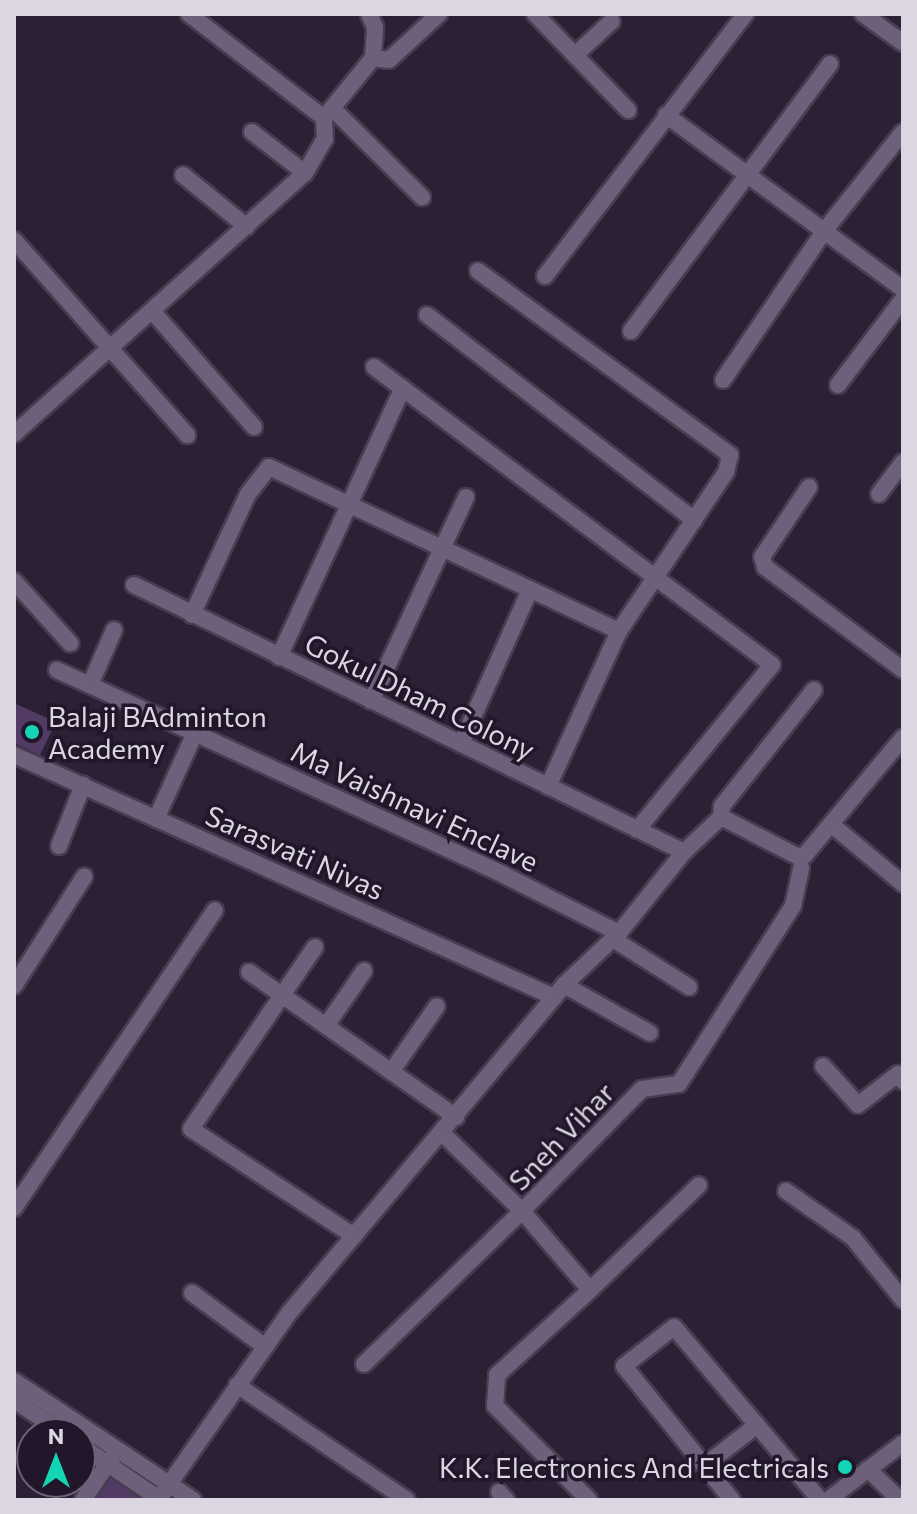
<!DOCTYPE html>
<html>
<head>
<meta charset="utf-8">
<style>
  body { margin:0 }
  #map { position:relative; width:917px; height:1514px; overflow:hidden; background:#2b2034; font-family:Commissioner,sans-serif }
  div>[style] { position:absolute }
  .green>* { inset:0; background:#513b65 }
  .roads { filter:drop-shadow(2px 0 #473d50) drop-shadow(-2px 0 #473d50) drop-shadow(0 2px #473d50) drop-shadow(0 -2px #473d50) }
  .minor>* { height:16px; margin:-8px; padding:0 8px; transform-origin:8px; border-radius:8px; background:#6e607b }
  .dots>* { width:22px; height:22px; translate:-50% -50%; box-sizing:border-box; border:4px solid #21162a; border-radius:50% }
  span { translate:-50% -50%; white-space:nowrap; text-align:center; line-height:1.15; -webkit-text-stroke:7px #21162a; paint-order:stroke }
  .street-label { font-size:28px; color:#dcd6e3 }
  .poi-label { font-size:28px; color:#dcd6e3 }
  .left { translate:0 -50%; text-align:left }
  .right { translate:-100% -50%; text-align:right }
  .frame { position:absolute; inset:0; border:16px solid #dcd6e3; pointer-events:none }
  .north { position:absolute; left:16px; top:1418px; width:80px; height:80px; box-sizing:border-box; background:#21162a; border:2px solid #6c6374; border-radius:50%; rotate:0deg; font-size:22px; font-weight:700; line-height:32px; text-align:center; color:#dcd6e3 }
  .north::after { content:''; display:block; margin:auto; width:28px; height:36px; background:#14d5b3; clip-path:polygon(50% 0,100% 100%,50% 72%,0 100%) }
</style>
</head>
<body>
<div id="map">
  <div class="green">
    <div style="clip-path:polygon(14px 703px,56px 722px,40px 755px,14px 743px)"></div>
    <div style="clip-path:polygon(108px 1475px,147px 1499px,91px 1500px)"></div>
  </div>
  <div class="roads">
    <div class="minor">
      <div style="left:189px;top:14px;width:170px;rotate:37.6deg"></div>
      <div style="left:535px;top:14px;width:134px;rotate:45.9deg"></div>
      <div style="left:863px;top:14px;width:49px;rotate:35.9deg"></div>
      <div style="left:575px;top:55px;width:50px;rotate:-42.6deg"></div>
      <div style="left:373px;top:58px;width:16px;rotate:7deg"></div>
      <div style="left:389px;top:60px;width:68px;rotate:-42.6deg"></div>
      <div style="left:332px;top:108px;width:127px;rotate:44.7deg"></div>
      <div style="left:666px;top:115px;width:294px;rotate:36.3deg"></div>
      <div style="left:252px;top:132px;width:67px;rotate:37.7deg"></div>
      <div style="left:183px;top:175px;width:82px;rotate:39.1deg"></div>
      <div style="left:14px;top:240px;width:261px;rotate:48.4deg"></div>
      <div style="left:478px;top:271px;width:312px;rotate:36.1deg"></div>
      <div style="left:730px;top:455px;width:17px;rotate:103deg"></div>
      <div style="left:726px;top:472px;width:192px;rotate:123.9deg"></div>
      <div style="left:619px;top:631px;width:171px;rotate:114.5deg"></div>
      <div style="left:545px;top:276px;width:330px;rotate:-52.6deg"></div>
      <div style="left:153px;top:312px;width:153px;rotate:48.7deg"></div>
      <div style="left:427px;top:315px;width:337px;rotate:37.5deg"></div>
      <div style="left:631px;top:331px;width:333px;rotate:-53.3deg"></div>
      <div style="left:374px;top:367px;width:497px;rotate:36.8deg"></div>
      <div style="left:772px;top:665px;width:213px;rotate:129.3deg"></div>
      <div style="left:723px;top:380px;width:181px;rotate:-55.8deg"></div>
      <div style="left:825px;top:230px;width:125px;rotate:-51.5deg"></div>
      <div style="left:838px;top:385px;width:108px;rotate:-52.9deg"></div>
      <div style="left:14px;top:434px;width:391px;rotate:-41.9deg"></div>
      <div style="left:305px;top:173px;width:39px;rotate:-60deg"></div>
      <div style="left:325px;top:139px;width:21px;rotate:-93deg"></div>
      <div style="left:324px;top:118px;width:77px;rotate:-50.8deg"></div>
      <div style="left:373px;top:58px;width:31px;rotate:-86deg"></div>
      <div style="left:375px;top:27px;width:14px;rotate:-115deg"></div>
      <div style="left:809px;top:487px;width:84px;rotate:123.9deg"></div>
      <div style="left:762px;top:557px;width:10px;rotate:73deg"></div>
      <div style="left:765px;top:567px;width:172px;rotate:36.7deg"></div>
      <div style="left:879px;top:494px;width:40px;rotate:-53deg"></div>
      <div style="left:14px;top:581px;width:84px;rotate:47.9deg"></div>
      <div style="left:134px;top:585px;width:611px;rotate:25.89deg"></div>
      <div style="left:192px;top:615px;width:133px;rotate:-65.2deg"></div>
      <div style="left:248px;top:494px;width:34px;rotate:-52deg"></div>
      <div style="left:269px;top:467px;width:387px;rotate:25.1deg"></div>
      <div style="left:279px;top:657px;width:296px;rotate:-65.3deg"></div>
      <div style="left:57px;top:670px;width:492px;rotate:24.6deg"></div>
      <div style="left:504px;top:875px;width:129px;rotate:26.8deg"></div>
      <div style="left:90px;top:685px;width:60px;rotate:-66.4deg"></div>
      <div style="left:371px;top:701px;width:225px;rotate:-65deg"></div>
      <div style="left:461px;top:744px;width:169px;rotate:-65.9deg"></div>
      <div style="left:14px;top:755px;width:592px;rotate:24.14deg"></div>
      <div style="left:721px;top:817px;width:11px;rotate:-85deg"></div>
      <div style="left:722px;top:806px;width:148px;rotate:-51.6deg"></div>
      <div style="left:156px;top:819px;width:94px;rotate:-65.6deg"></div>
      <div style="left:832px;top:825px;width:92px;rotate:39.7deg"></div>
      <div style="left:59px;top:846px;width:66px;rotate:-68.5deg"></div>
      <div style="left:613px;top:939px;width:90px;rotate:32.3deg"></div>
      <div style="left:315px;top:947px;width:220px;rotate:124.3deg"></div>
      <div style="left:191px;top:1129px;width:195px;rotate:33.3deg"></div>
      <div style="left:249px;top:972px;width:253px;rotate:35deg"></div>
      <div style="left:564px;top:985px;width:98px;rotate:29.2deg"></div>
      <div style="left:14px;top:986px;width:130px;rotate:-57.3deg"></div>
      <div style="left:326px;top:1026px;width:67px;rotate:-55.4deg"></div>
      <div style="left:823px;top:1066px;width:52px;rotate:48.1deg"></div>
      <div style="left:858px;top:1105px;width:51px;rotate:-37.8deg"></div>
      <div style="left:898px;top:1074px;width:9px;rotate:54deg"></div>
      <div style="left:391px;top:1072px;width:80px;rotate:-55.1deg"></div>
      <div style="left:786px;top:1191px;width:82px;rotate:35deg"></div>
      <div style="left:853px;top:1238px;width:80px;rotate:51.1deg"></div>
      <div style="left:14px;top:1208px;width:359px;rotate:-56deg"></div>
      <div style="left:590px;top:1290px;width:151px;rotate:-43.9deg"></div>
      <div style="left:192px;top:1293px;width:89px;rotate:36.4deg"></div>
      <div style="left:364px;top:1364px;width:220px;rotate:-44.1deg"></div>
      <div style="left:522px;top:1211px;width:112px;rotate:-135.7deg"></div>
      <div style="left:14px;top:1381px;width:215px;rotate:33.6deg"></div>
      <div style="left:237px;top:1385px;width:205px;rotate:34.1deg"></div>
      <div style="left:14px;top:1400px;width:60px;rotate:34.2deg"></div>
      <div style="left:80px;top:1445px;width:98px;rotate:34.2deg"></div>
      <div style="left:704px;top:1466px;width:67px;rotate:-37.7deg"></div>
      <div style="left:868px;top:1469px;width:45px;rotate:44.1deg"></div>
      <div style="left:499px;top:1492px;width:11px;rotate:49deg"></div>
      <div style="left:83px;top:1500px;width:55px;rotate:-55.4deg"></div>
      <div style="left:158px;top:1500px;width:228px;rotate:-55deg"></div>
      <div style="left:289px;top:1313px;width:428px;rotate:-50deg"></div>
      <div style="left:564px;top:985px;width:76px;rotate:-43.4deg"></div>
      <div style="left:619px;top:933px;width:104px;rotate:-51.3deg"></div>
      <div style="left:684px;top:852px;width:51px;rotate:-43.4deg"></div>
      <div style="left:721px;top:817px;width:85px;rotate:27.2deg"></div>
      <div style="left:797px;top:856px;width:8px;rotate:-7deg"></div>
      <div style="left:805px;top:855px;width:153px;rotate:-50.1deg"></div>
      <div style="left:589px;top:1500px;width:133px;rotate:-135deg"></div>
      <div style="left:495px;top:1406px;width:31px;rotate:-86deg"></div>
      <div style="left:497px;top:1375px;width:126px;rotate:-42.4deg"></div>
      <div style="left:590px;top:1290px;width:104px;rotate:-130.7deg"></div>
      <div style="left:522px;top:1211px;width:171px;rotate:-45.5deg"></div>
      <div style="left:642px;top:1089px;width:37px;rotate:-8deg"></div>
      <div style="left:679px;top:1084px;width:211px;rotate:-57.4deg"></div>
      <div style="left:793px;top:906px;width:39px;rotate:-78deg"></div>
      <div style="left:732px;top:1500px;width:172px;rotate:-128.9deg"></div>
      <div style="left:624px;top:1366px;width:63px;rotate:-38deg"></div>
      <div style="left:674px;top:1327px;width:226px;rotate:49.8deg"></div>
      <div style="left:828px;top:1500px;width:94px;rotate:-37.2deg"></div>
    </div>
  </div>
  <div class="dots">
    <div style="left:32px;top:732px;background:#14d5b3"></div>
    <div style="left:845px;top:1467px;background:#14d5b3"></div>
  </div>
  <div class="street-label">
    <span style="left:420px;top:696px;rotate:26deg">Gokul Dham Colony</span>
    <span style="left:415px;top:806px;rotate:25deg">Ma Vaishnavi Enclave</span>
    <span style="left:295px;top:852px;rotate:24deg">Sarasvati Nivas</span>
    <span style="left:561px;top:1136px;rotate:-46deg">Sneh Vihar</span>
  </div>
  <div class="poi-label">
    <span class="left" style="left:48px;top:732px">Balaji BAdminton<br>Academy</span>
    <span class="right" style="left:829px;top:1467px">K.K. Electronics And Electricals</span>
  </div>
  <div class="frame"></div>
  <div class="north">N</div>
</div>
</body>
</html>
